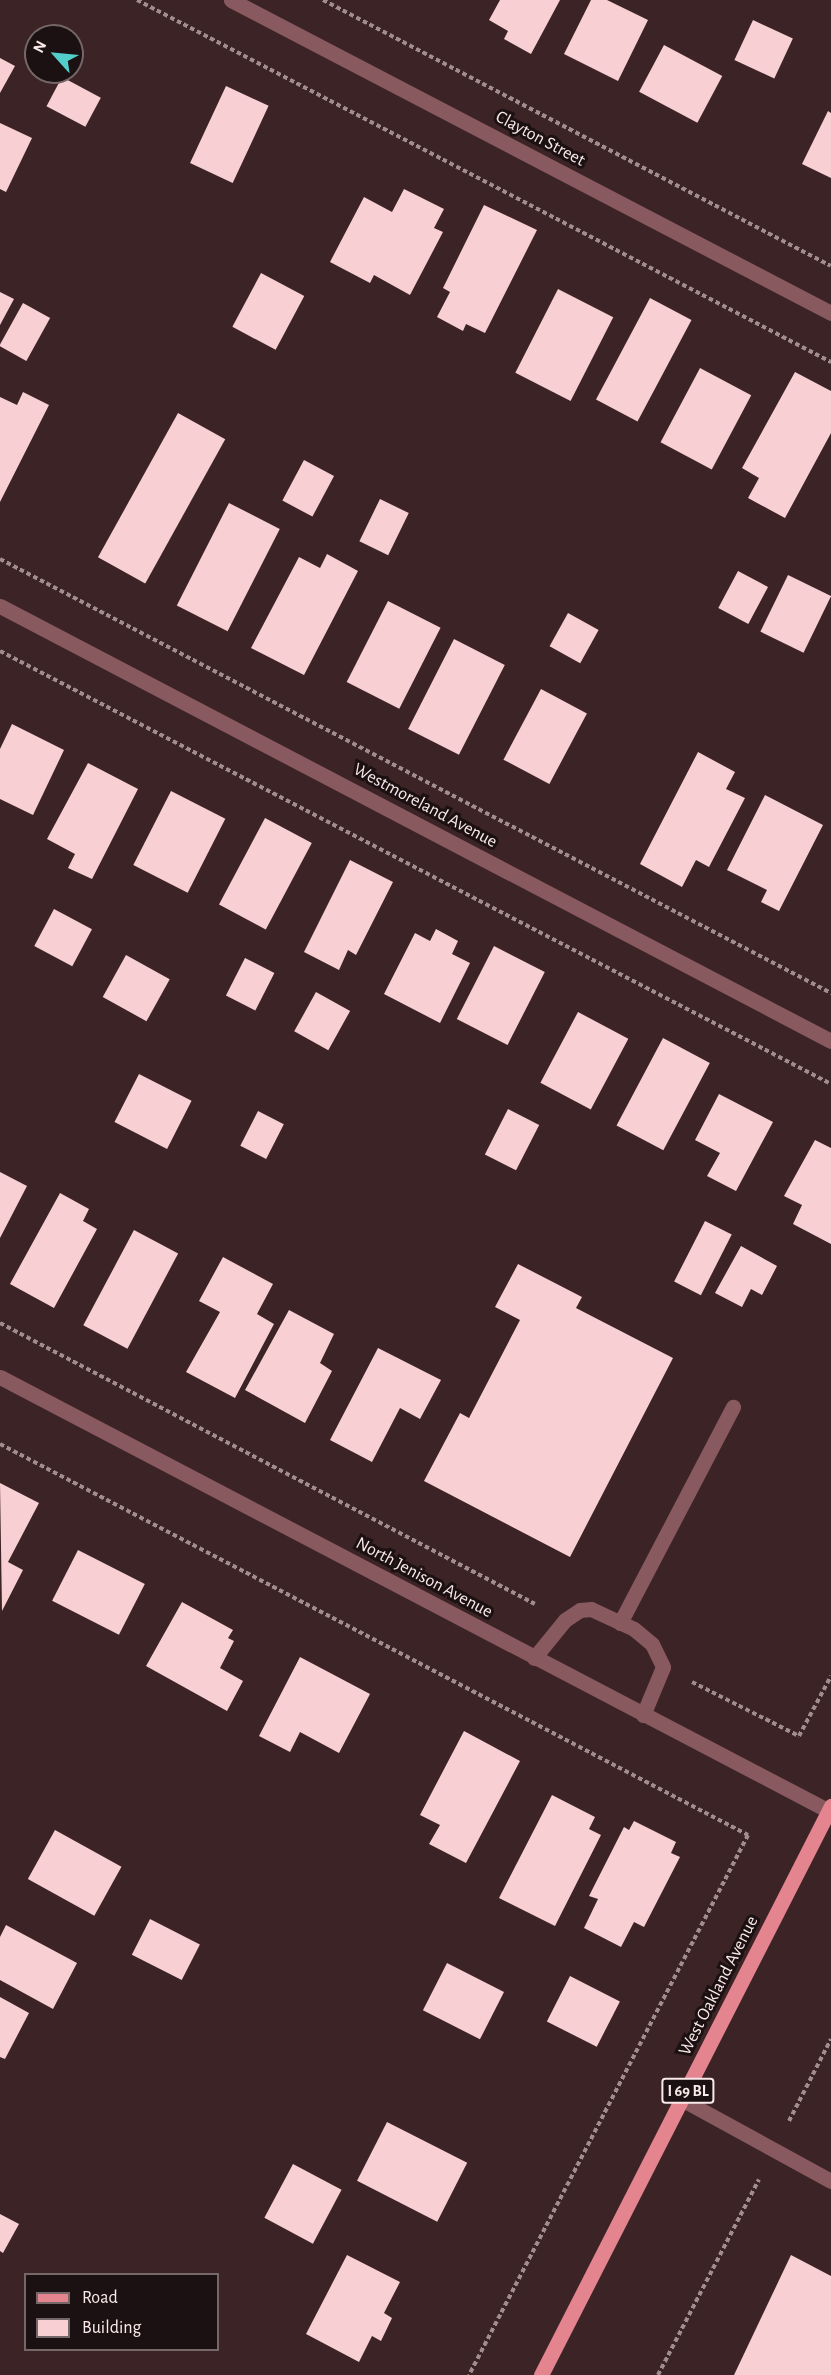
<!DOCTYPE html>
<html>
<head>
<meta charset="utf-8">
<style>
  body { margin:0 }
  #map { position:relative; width:831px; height:2375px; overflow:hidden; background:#3c2426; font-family:"Alegreya Sans",sans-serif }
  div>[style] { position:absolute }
  .building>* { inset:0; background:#f8cfd2; transform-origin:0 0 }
  .path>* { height:4px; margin-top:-2px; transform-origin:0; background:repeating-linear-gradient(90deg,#a18d8f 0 4.5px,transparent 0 7.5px) }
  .service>* { height:15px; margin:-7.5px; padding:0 7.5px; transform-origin:7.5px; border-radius:7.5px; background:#88595e }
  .minor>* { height:15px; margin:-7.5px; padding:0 7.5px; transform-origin:7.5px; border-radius:7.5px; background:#88595e }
  .primary>* { height:15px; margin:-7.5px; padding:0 7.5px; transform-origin:7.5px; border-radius:7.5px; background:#e4848f }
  span { translate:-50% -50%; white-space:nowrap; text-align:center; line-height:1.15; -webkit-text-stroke:6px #1c1112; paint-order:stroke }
  .shield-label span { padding:2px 4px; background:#1c1112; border:2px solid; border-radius:4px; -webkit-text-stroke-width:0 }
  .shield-label { font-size:16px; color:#fae9ea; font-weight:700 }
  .street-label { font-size:18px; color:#fae9ea }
  .legend { position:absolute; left:24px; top:2273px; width:195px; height:78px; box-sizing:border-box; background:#1c1112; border:2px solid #756768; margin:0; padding:8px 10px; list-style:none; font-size:18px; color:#fae9ea }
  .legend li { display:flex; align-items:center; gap:12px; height:30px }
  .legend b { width:30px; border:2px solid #756768 }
  .north { position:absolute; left:24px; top:24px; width:60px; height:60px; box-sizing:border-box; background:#1c1112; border:2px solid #756768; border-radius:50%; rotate:297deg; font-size:16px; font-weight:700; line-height:24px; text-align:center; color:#fae9ea }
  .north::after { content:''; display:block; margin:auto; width:21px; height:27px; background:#53cdca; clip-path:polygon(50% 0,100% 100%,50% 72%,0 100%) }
</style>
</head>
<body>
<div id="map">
  <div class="building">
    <div style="clip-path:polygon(500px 0,560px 0,531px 54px,504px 39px,508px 31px,489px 20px)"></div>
    <div style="clip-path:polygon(591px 0,607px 0,648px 20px,618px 81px,564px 54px)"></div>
    <div style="left:753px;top:20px;width:44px;height:44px;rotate:25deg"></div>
    <div style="left:664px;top:45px;width:66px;height:53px;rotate:28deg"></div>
    <div style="clip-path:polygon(0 58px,15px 66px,0 93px)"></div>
    <div style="left:62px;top:77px;width:44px;height:33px;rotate:28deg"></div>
    <div style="left:226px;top:86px;width:47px;height:85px;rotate:25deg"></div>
    <div style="clip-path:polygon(828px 111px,831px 113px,831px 178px,802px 164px)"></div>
    <div style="clip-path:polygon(0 123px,32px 138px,6px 192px,0 189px)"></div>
    <div style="clip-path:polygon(404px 189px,444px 209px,434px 228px,443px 232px,410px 295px,374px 275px,370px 283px,330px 262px,364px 197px,392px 212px)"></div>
    <div style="clip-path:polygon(484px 205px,537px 230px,485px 333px,466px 324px,463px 331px,437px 317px,450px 292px,443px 288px)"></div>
    <div style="left:261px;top:273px;width:49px;height:61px;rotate:28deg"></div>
    <div style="left:558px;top:289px;width:62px;height:94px;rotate:27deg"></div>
    <div style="clip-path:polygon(0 292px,14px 299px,0 325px)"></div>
    <div style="left:650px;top:298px;width:47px;height:115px;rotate:28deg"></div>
    <div style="left:23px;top:303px;width:31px;height:49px;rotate:29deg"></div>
    <div style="left:700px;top:368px;width:58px;height:84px;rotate:28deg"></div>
    <div style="clip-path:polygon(795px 372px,831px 391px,831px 433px,785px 518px,748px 498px,759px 478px,742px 468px)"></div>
    <div style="clip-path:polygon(23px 392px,49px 405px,0 502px,0 397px,17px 405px)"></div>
    <div style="left:178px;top:413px;width:54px;height:165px;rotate:29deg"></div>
    <div style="left:304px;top:460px;width:34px;height:46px;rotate:28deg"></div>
    <div style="left:380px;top:499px;width:32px;height:47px;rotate:26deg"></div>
    <div style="left:229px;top:503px;width:57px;height:115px;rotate:27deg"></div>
    <div style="clip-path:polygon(327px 554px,358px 571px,304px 675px,251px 648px,299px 557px,320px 568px)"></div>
    <div style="left:738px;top:571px;width:34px;height:42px;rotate:28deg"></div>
    <div style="left:788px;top:575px;width:48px;height:63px;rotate:26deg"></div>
    <div style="left:388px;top:601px;width:59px;height:91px;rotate:27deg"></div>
    <div style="left:568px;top:613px;width:35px;height:38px;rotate:29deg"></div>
    <div style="left:454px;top:639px;width:57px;height:101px;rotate:27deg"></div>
    <div style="left:541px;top:689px;width:52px;height:80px;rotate:28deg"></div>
    <div style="clip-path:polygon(12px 724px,64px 750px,33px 815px,0 799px,0 749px)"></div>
    <div style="clip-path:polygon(698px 752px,735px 772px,726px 789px,745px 798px,709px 867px,696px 860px,682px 887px,640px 864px)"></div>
    <div style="clip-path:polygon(88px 763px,138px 789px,92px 879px,68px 868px,75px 854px,47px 839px)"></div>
    <div style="left:171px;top:791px;width:61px;height:83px;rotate:27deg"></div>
    <div style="clip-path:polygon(765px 795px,823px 825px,779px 911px,761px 902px,767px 890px,727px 870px)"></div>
    <div style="left:265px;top:818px;width:53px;height:98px;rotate:28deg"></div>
    <div style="clip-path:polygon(350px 860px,393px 882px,356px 955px,348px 950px,339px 970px,304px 952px)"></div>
    <div style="left:54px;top:909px;width:43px;height:42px;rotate:28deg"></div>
    <div style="clip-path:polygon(436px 929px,458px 941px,452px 954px,470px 963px,440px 1023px,384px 994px,415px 933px,430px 941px)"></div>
    <div style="left:494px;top:946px;width:57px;height:82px;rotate:27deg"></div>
    <div style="left:126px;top:955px;width:50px;height:48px;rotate:29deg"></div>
    <div style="left:245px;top:958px;width:33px;height:42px;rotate:27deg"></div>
    <div style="left:316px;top:992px;width:39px;height:45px;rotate:29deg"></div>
    <div style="left:578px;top:1012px;width:57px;height:80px;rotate:28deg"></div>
    <div style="left:663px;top:1038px;width:53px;height:99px;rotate:28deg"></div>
    <div style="left:139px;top:1074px;width:59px;height:54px;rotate:27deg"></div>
    <div style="clip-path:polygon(719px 1094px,773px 1122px,736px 1191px,707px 1176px,720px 1153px,695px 1140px)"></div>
    <div style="left:508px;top:1109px;width:35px;height:51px;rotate:27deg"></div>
    <div style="left:258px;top:1111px;width:29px;height:39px;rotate:27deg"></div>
    <div style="clip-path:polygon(815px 1140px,831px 1148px,831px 1244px,793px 1224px,802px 1205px,784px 1196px)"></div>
    <div style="clip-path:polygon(0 1172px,27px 1186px,0 1238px)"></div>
    <div style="clip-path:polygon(60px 1193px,89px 1209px,83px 1221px,97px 1229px,54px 1308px,10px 1284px)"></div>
    <div style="left:705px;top:1221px;width:30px;height:68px;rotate:27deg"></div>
    <div style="left:134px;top:1230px;width:50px;height:108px;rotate:28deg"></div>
    <div style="clip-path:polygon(741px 1246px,777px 1266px,762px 1295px,751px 1289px,742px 1307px,715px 1293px)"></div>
    <div style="clip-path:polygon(223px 1257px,273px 1284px,257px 1314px,274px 1324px,235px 1398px,186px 1372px,220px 1312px,199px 1301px)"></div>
    <div style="clip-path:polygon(518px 1264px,582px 1297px,576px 1308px,673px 1358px,570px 1557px,424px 1481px,460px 1413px,469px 1418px,520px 1320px,495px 1307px)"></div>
    <div style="clip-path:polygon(289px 1310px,334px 1334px,320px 1363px,332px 1371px,305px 1423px,245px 1390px)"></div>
    <div style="clip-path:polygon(378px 1348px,441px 1380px,420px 1419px,400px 1408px,372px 1462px,330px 1440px)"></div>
    <div style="clip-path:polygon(0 1483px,39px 1503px,8px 1562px,23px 1570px,2px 1611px)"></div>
    <div style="left:78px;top:1550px;width:75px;height:57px;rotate:27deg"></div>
    <div style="clip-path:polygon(182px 1602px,233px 1630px,228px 1638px,234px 1641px,220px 1668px,243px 1681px,227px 1711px,146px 1666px)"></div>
    <div style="clip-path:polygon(300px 1657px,370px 1694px,339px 1753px,300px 1732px,290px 1752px,259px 1736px)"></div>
    <div style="clip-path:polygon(464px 1731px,520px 1761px,466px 1863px,429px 1844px,440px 1825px,420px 1815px)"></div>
    <div style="clip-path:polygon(552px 1795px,595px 1817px,589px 1829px,601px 1835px,555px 1926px,499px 1898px)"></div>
    <div style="clip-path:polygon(634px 1821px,676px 1842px,671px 1853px,680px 1857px,644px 1927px,634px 1922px,621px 1947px,584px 1928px,598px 1899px,589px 1896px,624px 1827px,629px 1830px)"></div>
    <div style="left:55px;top:1830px;width:76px;height:56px;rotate:29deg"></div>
    <div style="left:150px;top:1919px;width:56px;height:40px;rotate:27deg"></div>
    <div style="clip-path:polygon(6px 1925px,77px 1963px,53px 2009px,0 1980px,0 1937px)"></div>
    <div style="left:447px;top:1963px;width:64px;height:53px;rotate:27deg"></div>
    <div style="left:570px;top:1976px;width:56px;height:51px;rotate:27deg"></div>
    <div style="clip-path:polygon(0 1997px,29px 2013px,5px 2059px,0 2057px)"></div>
    <div style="left:387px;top:2122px;width:90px;height:66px;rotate:27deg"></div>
    <div style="left:293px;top:2164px;width:55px;height:61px;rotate:28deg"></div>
    <div style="clip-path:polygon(0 2214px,19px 2224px,3px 2253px,0 2251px)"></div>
    <div style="clip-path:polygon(347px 2255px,400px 2282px,384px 2313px,392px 2318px,381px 2341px,372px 2336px,359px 2362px,306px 2334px)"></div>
    <div style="clip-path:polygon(791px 2255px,831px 2276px,831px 2375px,734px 2375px)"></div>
  </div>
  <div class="path">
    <div style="left:137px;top:0;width:783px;rotate:27.55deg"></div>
    <div style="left:323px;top:0;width:573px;rotate:27.64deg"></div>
    <div style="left:0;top:559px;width:938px;rotate:27.58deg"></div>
    <div style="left:0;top:651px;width:937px;rotate:27.52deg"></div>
    <div style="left:0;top:1323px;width:604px;rotate:27.71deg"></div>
    <div style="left:0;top:1444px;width:844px;rotate:27.6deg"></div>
    <div style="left:748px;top:1835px;width:608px;rotate:117.32deg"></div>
    <div style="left:692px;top:1682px;width:120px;rotate:26.8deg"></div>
    <div style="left:799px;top:1736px;width:68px;rotate:-61.9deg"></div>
    <div style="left:789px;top:2121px;width:92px;rotate:-62.9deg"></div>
    <div style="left:658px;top:2375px;width:220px;rotate:-62.7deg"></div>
  </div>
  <div class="service">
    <div style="left:620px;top:1623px;width:244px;rotate:-62.4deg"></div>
    <div style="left:534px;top:1658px;width:49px;rotate:-50.8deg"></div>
    <div style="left:565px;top:1620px;width:18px;rotate:-34deg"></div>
    <div style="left:580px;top:1610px;width:11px;rotate:-5deg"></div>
    <div style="left:591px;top:1609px;width:47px;rotate:24.9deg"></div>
    <div style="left:634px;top:1629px;width:23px;rotate:40deg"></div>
    <div style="left:652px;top:1644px;width:25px;rotate:64deg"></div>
    <div style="left:663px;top:1667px;width:52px;rotate:112.6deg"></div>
    <div style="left:683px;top:2100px;width:169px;rotate:28.7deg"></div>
  </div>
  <div class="minor">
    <div style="left:231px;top:0;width:677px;rotate:27.55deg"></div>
    <div style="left:0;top:606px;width:938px;rotate:27.63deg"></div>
    <div style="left:0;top:1377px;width:938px;rotate:27.63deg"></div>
  </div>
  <div class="primary">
    <div style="left:541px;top:2375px;width:639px;rotate:-62.99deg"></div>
  </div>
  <div class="shield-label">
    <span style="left:688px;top:2091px">I 69 BL</span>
  </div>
  <div class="street-label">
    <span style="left:540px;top:139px;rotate:28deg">Clayton Street</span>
    <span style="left:425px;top:806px;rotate:28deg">Westmoreland Avenue</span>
    <span style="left:424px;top:1578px;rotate:28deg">North Jenison Avenue</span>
    <span style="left:719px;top:1986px;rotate:-63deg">West Oakland Avenue</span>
  </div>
  <ul class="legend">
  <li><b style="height:8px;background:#e4848f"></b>Road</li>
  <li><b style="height:16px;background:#f8cfd2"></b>Building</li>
  </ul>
  <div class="north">N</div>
</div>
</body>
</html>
